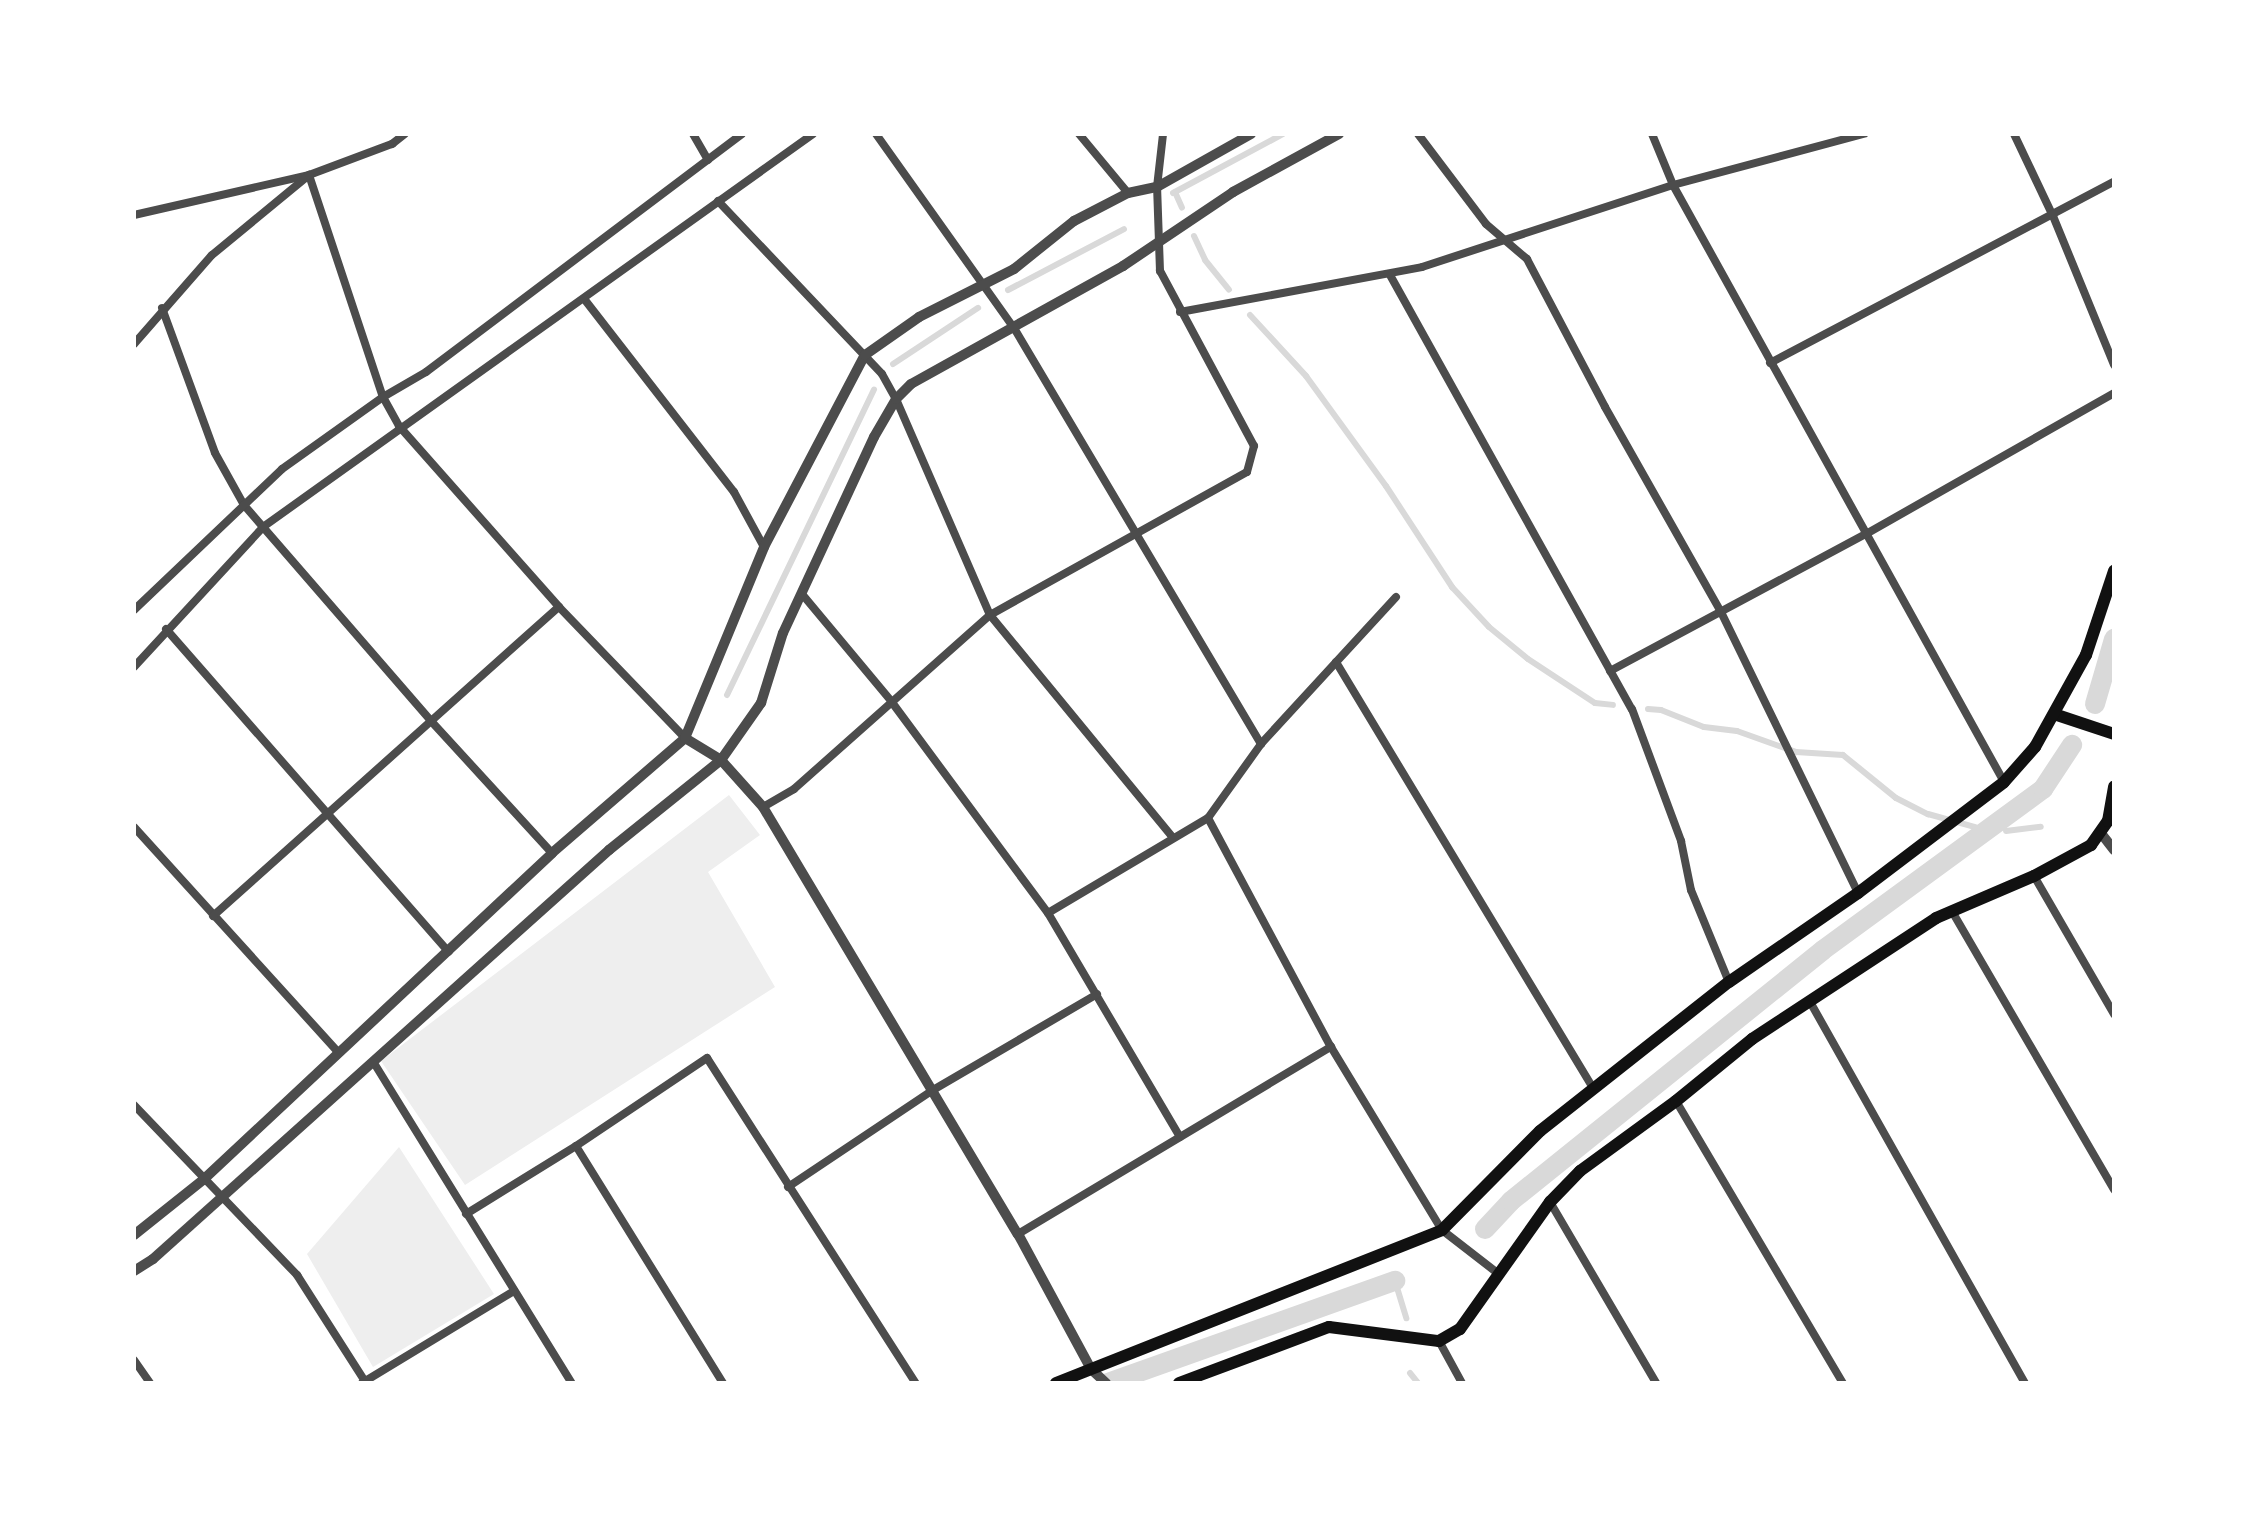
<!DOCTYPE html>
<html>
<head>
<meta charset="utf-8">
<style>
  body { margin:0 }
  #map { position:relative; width:2248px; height:1517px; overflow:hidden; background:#fff; font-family:Barlow,sans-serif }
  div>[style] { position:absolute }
  .green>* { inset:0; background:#eee }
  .stream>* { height:6px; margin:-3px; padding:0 3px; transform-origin:3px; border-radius:3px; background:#d9d9d9 }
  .canal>* { height:20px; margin:-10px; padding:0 10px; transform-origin:10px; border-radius:10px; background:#d9d9d9 }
  .minor>* { height:8px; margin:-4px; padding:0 4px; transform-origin:4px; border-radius:4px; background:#4c4c4c }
  .tertiary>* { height:10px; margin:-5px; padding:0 5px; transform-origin:5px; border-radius:5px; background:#4c4c4c }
  .secondary>* { height:12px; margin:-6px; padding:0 6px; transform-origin:6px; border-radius:6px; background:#111 }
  span { translate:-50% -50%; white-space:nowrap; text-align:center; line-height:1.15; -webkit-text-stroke:6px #fff; paint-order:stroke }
  .frame { position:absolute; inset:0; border:136px solid #fff; pointer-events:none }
</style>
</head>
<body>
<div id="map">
  <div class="green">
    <div style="clip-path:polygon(729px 795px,760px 835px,708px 872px,775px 987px,465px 1185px,381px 1061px)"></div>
    <div style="clip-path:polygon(399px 1147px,494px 1294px,373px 1367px,307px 1254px)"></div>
  </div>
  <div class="stream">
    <div style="left:1175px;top:192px;width:17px;rotate:66deg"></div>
    <div style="left:1173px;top:193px;width:125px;rotate:-28.2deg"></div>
    <div style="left:1194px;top:236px;width:26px;rotate:65deg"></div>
    <div style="left:1205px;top:260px;width:38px;rotate:51deg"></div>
    <div style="left:1008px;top:290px;width:131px;rotate:-27.7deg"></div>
    <div style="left:1250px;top:315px;width:83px;rotate:47.4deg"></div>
    <div style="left:1306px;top:376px;width:136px;rotate:54deg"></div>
    <div style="left:1386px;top:486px;width:121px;rotate:56.8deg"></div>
    <div style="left:1452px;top:587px;width:54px;rotate:47.2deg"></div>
    <div style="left:1489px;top:627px;width:50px;rotate:39.4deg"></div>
    <div style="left:1528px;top:659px;width:80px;rotate:33.3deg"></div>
    <div style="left:1595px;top:703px;width:18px;rotate:6deg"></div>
    <div style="left:893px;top:364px;width:102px;rotate:-33.4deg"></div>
    <div style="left:727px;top:695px;width:339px;rotate:-64.3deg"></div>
    <div style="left:1648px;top:709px;width:13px;rotate:4deg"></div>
    <div style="left:1661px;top:710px;width:46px;rotate:21.6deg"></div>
    <div style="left:1704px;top:727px;width:33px;rotate:7deg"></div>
    <div style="left:1737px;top:731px;width:63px;rotate:19.6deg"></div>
    <div style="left:1796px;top:752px;width:47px;rotate:3.7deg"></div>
    <div style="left:1843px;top:755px;width:68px;rotate:39.1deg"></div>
    <div style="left:1896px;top:798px;width:36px;rotate:27deg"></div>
    <div style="left:1928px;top:814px;width:49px;rotate:15.5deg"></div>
    <div style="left:2006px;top:831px;width:35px;rotate:-7deg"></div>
    <div style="left:1395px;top:1281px;width:39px;rotate:73deg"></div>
    <div style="left:1410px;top:1373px;width:13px;rotate:51deg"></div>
  </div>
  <div class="canal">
    <div style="left:2095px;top:704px;width:68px;rotate:-73.7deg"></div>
    <div style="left:1485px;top:1229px;width:38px;rotate:-47deg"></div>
    <div style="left:1511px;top:1201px;width:400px;rotate:-38.8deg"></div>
    <div style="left:1823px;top:950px;width:273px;rotate:-36.2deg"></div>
    <div style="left:2043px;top:789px;width:53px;rotate:-56.6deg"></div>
    <div style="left:1108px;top:1383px;width:305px;rotate:-19.6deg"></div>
  </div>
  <div class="minor">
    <div style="left:693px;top:134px;width:30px;rotate:60deg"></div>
    <div style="left:876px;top:134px;width:238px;rotate:54.6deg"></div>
    <div style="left:1014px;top:328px;width:484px;rotate:59.3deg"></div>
    <div style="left:1079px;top:134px;width:77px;rotate:50.3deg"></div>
    <div style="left:1418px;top:134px;width:113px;rotate:52.9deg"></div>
    <div style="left:1486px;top:224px;width:54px;rotate:40.5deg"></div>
    <div style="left:1527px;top:259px;width:167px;rotate:62.2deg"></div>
    <div style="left:1605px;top:407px;width:236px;rotate:60.5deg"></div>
    <div style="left:1721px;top:612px;width:313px;rotate:64deg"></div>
    <div style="left:1652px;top:134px;width:55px;rotate:67.6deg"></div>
    <div style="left:1673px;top:185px;width:683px;rotate:60.99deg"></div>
    <div style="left:2014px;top:134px;width:91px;rotate:64.6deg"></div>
    <div style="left:2053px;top:216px;width:161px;rotate:67.7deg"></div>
    <div style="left:718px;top:201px;width:238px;rotate:46.5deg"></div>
    <div style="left:882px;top:374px;width:29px;rotate:61deg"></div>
    <div style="left:896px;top:399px;width:236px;rotate:66.5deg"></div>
    <div style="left:990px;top:615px;width:288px;rotate:50.6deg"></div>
    <div style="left:134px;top:215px;width:180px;rotate:-12.9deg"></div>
    <div style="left:309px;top:175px;width:234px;rotate:71.6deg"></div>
    <div style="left:383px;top:397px;width:33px;rotate:61deg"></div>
    <div style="left:399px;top:426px;width:242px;rotate:48.5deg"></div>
    <div style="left:559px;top:607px;width:182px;rotate:46.1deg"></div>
    <div style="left:1390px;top:275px;width:497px;rotate:60.9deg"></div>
    <div style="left:1632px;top:709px;width:141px;rotate:69.6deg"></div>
    <div style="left:1681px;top:841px;width:50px;rotate:78.5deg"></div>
    <div style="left:1691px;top:890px;width:100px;rotate:67.6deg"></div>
    <div style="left:585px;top:300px;width:243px;rotate:52.2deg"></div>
    <div style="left:734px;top:492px;width:63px;rotate:61.4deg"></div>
    <div style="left:162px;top:308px;width:154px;rotate:69.9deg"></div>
    <div style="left:215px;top:453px;width:60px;rotate:60.9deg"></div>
    <div style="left:244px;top:505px;width:286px;rotate:49.1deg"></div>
    <div style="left:431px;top:721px;width:179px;rotate:47.5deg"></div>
    <div style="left:1180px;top:312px;width:246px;rotate:-10.5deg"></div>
    <div style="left:1422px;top:267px;width:264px;rotate:-18.1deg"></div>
    <div style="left:1673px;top:185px;width:198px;rotate:-15deg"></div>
    <div style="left:134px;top:344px;width:118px;rotate:-48.8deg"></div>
    <div style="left:212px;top:255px;width:126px;rotate:-39.5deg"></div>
    <div style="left:309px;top:175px;width:89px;rotate:-20.5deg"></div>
    <div style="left:392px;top:144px;width:16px;rotate:-38deg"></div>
    <div style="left:1770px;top:363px;width:389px;rotate:-27.8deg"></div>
    <div style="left:802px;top:594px;width:139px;rotate:50.2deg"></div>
    <div style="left:891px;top:701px;width:264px;rotate:53.5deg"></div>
    <div style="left:1048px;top:913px;width:260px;rotate:59.5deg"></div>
    <div style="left:1396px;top:597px;width:200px;rotate:132.6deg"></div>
    <div style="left:1261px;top:744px;width:91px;rotate:125.6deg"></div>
    <div style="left:1208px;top:818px;width:260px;rotate:61.8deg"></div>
    <div style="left:1331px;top:1047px;width:214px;rotate:58.8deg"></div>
    <div style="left:1442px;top:1230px;width:73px;rotate:37.8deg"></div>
    <div style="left:134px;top:610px;width:204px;rotate:-43.6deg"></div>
    <div style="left:282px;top:469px;width:124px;rotate:-35.5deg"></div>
    <div style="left:383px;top:397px;width:50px;rotate:-30.2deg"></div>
    <div style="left:426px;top:372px;width:396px;rotate:-37deg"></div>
    <div style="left:166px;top:629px;width:429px;rotate:48.8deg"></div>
    <div style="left:1336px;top:662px;width:499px;rotate:58.9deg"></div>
    <div style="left:134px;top:667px;width:190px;rotate:-47.3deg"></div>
    <div style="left:263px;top:527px;width:676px;rotate:-35.55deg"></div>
    <div style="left:1610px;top:671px;width:290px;rotate:-28.2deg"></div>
    <div style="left:1866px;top:534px;width:285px;rotate:-29.6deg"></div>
    <div style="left:763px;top:807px;width:36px;rotate:-30deg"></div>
    <div style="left:794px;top:789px;width:262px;rotate:-41.6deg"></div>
    <div style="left:990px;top:615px;width:294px;rotate:-29.1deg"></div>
    <div style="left:1247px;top:472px;width:27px;rotate:-75deg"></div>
    <div style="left:1254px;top:446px;width:199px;rotate:-118.2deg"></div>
    <div style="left:1160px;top:271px;width:84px;rotate:-92deg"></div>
    <div style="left:1157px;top:187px;width:53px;rotate:-83.5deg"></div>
    <div style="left:134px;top:827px;width:304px;rotate:47.8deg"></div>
    <div style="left:2034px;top:876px;width:160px;rotate:59.9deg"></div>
    <div style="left:1048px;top:913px;width:186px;rotate:-30.7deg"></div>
    <div style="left:1953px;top:913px;width:320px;rotate:59.8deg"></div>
    <div style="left:213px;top:916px;width:464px;rotate:-41.8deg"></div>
    <div style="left:1809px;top:1000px;width:440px;rotate:60.6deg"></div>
    <div style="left:374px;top:1063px;width:376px;rotate:58.3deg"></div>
    <div style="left:1676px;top:1101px;width:328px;rotate:59.4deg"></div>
    <div style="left:134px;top:1105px;width:236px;rotate:46.2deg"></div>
    <div style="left:297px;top:1275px;width:128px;rotate:57.4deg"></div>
    <div style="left:576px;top:1146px;width:279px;rotate:58.2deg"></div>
    <div style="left:788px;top:1187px;width:174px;rotate:-33.8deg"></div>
    <div style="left:933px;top:1090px;width:190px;rotate:-30.3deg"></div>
    <div style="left:1550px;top:1202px;width:210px;rotate:59.6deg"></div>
    <div style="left:466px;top:1214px;width:129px;rotate:-31.7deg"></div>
    <div style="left:576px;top:1146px;width:158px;rotate:-33.9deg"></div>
    <div style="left:707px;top:1058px;width:386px;rotate:57.3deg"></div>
    <div style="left:1018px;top:1234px;width:365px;rotate:-30.9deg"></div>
    <div style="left:1439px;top:1341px;width:48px;rotate:61.3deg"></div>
    <div style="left:134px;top:1360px;width:28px;rotate:55deg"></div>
    <div style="left:362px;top:1383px;width:178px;rotate:-31.2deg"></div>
  </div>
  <div class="tertiary">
    <div style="left:685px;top:738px;width:42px;rotate:31.4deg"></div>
    <div style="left:721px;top:760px;width:63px;rotate:48.2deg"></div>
    <div style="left:763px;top:807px;width:497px;rotate:59.2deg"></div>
    <div style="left:1018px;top:1234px;width:153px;rotate:61.6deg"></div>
    <div style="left:1091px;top:1369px;width:21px;rotate:43deg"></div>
    <div style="left:2100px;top:832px;width:23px;rotate:52deg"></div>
    <div style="left:134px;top:1235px;width:88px;rotate:-38.6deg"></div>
    <div style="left:203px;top:1180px;width:478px;rotate:-43.1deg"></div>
    <div style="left:552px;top:853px;width:176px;rotate:-40.8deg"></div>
    <div style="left:685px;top:738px;width:207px;rotate:-67.5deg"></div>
    <div style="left:764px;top:547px;width:217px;rotate:-62.3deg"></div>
    <div style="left:865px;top:355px;width:66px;rotate:-35.1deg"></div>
    <div style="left:919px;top:317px;width:106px;rotate:-26.8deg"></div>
    <div style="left:1014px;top:269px;width:77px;rotate:-38.7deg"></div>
    <div style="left:1074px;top:221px;width:61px;rotate:-27.4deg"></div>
    <div style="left:1128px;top:193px;width:30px;rotate:-12deg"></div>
    <div style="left:1157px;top:187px;width:108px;rotate:-29.4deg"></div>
    <div style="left:134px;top:1271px;width:22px;rotate:-32deg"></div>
    <div style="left:153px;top:1259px;width:613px;rotate:-41.89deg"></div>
    <div style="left:609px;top:850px;width:144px;rotate:-38.8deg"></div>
    <div style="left:721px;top:760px;width:70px;rotate:-54.9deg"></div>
    <div style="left:761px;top:703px;width:73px;rotate:-72.6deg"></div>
    <div style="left:783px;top:633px;width:216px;rotate:-65.1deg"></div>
    <div style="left:874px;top:437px;width:44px;rotate:-59.9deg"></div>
    <div style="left:896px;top:399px;width:21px;rotate:-45deg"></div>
    <div style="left:911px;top:384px;width:243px;rotate:-29.1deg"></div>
    <div style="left:1123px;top:266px;width:133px;rotate:-33.9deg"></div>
    <div style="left:1233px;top:192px;width:121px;rotate:-28.7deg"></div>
  </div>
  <div class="secondary">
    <div style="left:2054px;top:714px;width:63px;rotate:18.4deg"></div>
    <div style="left:1056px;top:1383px;width:415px;rotate:-21.6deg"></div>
    <div style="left:1442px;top:1230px;width:139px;rotate:-45.3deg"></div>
    <div style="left:1540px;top:1131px;width:241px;rotate:-38.3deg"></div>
    <div style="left:1729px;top:982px;width:157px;rotate:-34.6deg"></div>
    <div style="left:1858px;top:893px;width:183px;rotate:-37.2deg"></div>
    <div style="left:2004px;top:782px;width:47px;rotate:-48.5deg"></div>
    <div style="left:2035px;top:747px;width:105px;rotate:-61deg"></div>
    <div style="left:2086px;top:655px;width:89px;rotate:-71.6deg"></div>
    <div style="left:1179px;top:1383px;width:160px;rotate:-20.5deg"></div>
    <div style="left:1329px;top:1327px;width:111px;rotate:7.3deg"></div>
    <div style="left:1439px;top:1341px;width:24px;rotate:-30deg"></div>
    <div style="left:1460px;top:1329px;width:156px;rotate:-54.7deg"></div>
    <div style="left:1550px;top:1202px;width:43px;rotate:-45.9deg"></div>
    <div style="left:1580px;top:1171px;width:119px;rotate:-36.1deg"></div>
    <div style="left:1676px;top:1101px;width:98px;rotate:-39.2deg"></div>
    <div style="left:1752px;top:1039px;width:220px;rotate:-33.3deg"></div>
    <div style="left:1936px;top:918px;width:107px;rotate:-23.2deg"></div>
    <div style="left:2034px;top:876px;width:65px;rotate:-28.5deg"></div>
    <div style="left:2091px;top:845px;width:29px;rotate:-55deg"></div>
    <div style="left:2108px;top:821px;width:35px;rotate:-80deg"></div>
  </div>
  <div class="frame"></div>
</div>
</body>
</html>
